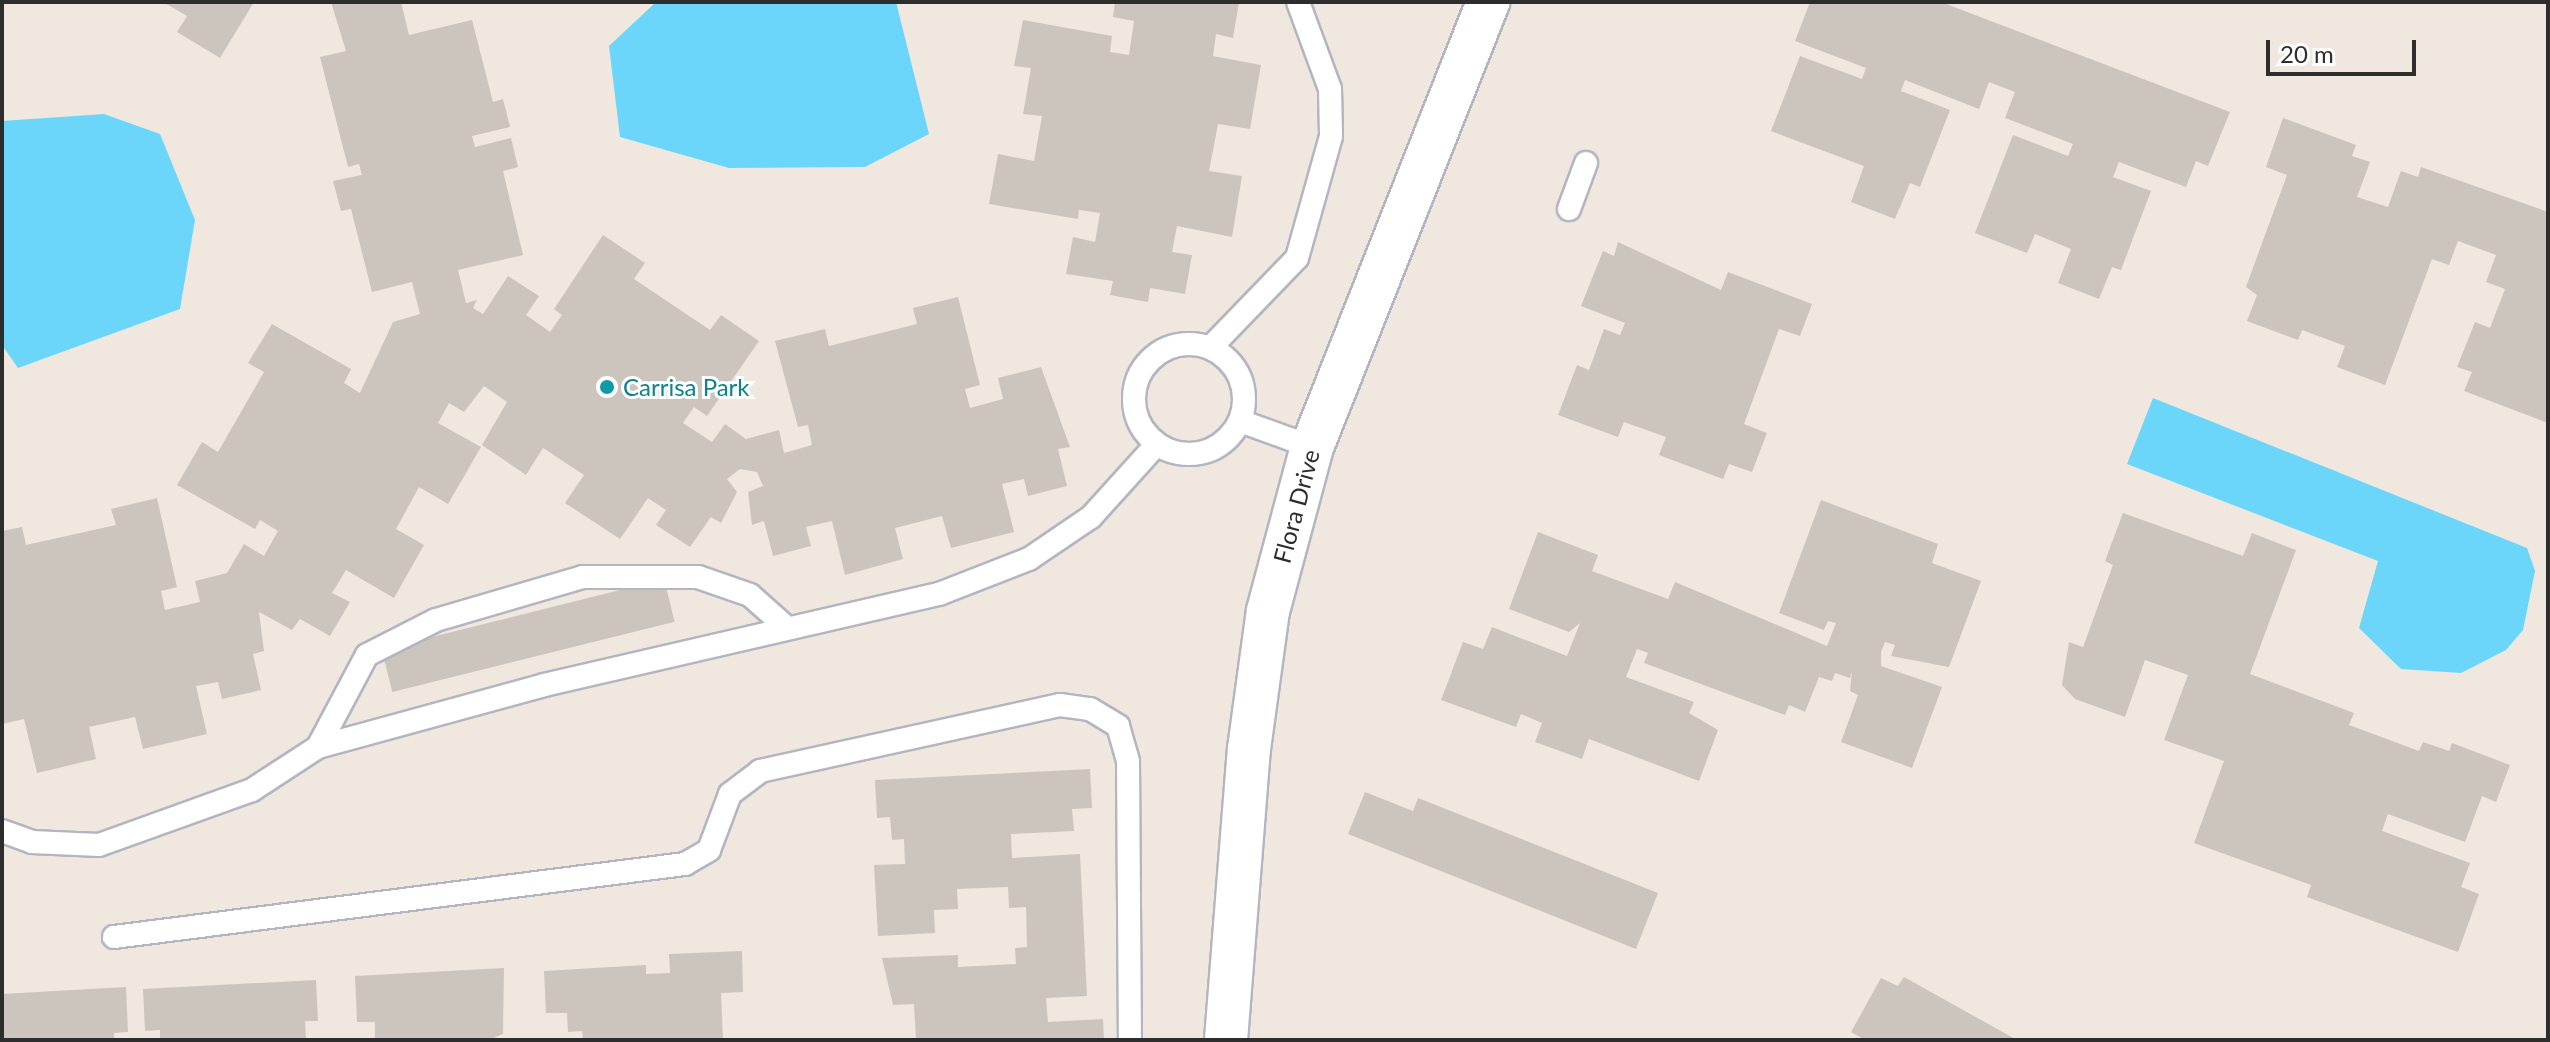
<!DOCTYPE html>
<html>
<head>
<meta charset="utf-8">
<style>
  body { margin:0 }
  #map { position:relative; width:2550px; height:1042px; overflow:hidden; background:#f0e8df; font-family:Lato,sans-serif }
  div>[style] { position:absolute }
  .water>* { inset:0; background:#6bd6f9 }
  .building>* { inset:0; background:#cbc5be; transform-origin:0 0 }
  .roads { filter:drop-shadow(2px 0 #b3b6c2) drop-shadow(-2px 0 #b3b6c2) drop-shadow(0 2px #b3b6c2) drop-shadow(0 -2px #b3b6c2) }
  .service>* { height:22px; margin:-11px; padding:0 11px; transform-origin:11px; border-radius:11px; background:#fff }
  .service>.ring { margin:-11px; padding:0; box-sizing:content-box; background:none; border:22px solid #fff; border-radius:50% }
  .minor>* { height:42px; margin:-21px; padding:0 21px; transform-origin:21px; border-radius:21px; background:#fff }
  .dots>* { width:22px; height:22px; translate:-50% -50%; box-sizing:border-box; border:4px solid #fff; border-radius:50% }
  span { translate:-50% -50%; white-space:nowrap; text-align:center; line-height:1.15; -webkit-text-stroke:6px #fff; paint-order:stroke }
  .culture-label { font-size:24px; color:#0d838f }
  .left { translate:0 -50%; text-align:left }
  .street-label { font-size:24px; color:#2d2d2d }
  .frame { position:absolute; inset:0; border:4px solid #2d2d2d; pointer-events:none }
  .scale { position:absolute; left:2266px; top:40px; width:150px; height:36px; box-sizing:border-box; border:4px solid #2d2d2d; border-top:0; padding-left:10px; font-size:24px; line-height:28px; white-space:nowrap; color:#2d2d2d; -webkit-text-stroke:6px #fff; paint-order:stroke }
</style>
</head>
<body>
<div id="map">
  <div class="water">
    <div style="clip-path:polygon(656px 2px,896px 2px,929px 134px,865px 167px,729px 168px,620px 137px,609px 46px)"></div>
    <div style="clip-path:polygon(104px 114px,160px 134px,195px 220px,180px 309px,18px 368px,2px 345px,2px 121px)"></div>
    <div style="clip-path:polygon(2153px 398px,2527px 548px,2535px 571px,2523px 630px,2506px 650px,2461px 673px,2401px 669px,2359px 628px,2378px 561px,2127px 464px)"></div>
  </div>
  <div class="building">
    <div style="clip-path:polygon(163px 2px,254px 2px,220px 58px,177px 32px,187px 16px)"></div>
    <div style="clip-path:polygon(331px 2px,401px 2px,409px 35px,472px 20px,493px 102px,503px 99px,510px 127px,472px 136px,475px 147px,511px 138px,518px 167px,503px 171px,523px 255px,458px 270px,466px 303px,477px 300px,473px 308px,483px 314px,508px 276px,539px 296px,526px 315px,550px 332px,562px 315px,554px 309px,603px 235px,645px 263px,634px 279px,710px 330px,721px 315px,759px 341px,707px 416px,694px 407px,683px 423px,712px 442px,725px 424px,746px 439px,779px 430px,784px 453px,812px 445px,808px 425px,798px 427px,775px 341px,825px 329px,829px 346px,917px 324px,913px 308px,958px 297px,980px 385px,965px 389px,970px 408px,1003px 399px,998px 378px,1041px 367px,1070px 447px,1058px 449px,1067px 486px,1028px 496px,1024px 479px,1002px 484px,1014px 532px,951px 548px,942px 516px,895px 528px,903px 559px,845px 575px,832px 521px,806px 527px,811px 546px,773px 556px,764px 521px,752px 525px,748px 492px,763px 486px,757px 472px,740px 469px,727px 479px,737px 492px,721px 523px,711px 517px,690px 547px,656px 525px,666px 510px,648px 498px,620px 539px,565px 503px,584px 475px,543px 448px,526px 475px,482px 445px,507px 402px,484px 386px,464px 412px,449px 403px,438px 423px,481px 447px,448px 504px,419px 487px,396px 529px,424px 545px,394px 598px,346px 570px,332px 593px,350px 602px,330px 636px,300px 619px,292px 630px,259px 612px,264px 651px,253px 654px,261px 690px,222px 699px,218px 682px,196px 686px,207px 734px,143px 749px,135px 717px,89px 727px,96px 759px,37px 773px,24px 719px,2px 724px,2px 531px,22px 527px,26px 545px,116px 525px,111px 509px,157px 498px,177px 587px,161px 591px,165px 610px,200px 602px,195px 581px,227px 573px,244px 544px,264px 556px,278px 531px,260px 520px,255px 529px,177px 485px,202px 442px,218px 452px,264px 372px,248px 363px,272px 324px,351px 369px,344px 383px,360px 393px,393px 322px,420px 314px,412px 282px,372px 292px,351px 209px,341px 211px,333px 181px,362px 175px,359px 164px,348px 167px,320px 57px,346px 51px)"></div>
    <div style="clip-path:polygon(1115px 2px,1239px 2px,1233px 38px,1216px 34px,1213px 56px,1261px 65px,1250px 129px,1218px 124px,1209px 171px,1242px 176px,1232px 237px,1177px 226px,1172px 252px,1192px 255px,1185px 294px,1150px 288px,1148px 302px,1110px 295px,1113px 281px,1066px 274px,1073px 237px,1095px 242px,1100px 213px,1079px 210px,1078px 219px,989px 204px,998px 154px,1034px 161px,1042px 116px,1023px 114px,1031px 68px,1014px 66px,1023px 20px,1112px 36px,1110px 52px,1129px 55px,1134px 21px,1113px 17px)"></div>
    <div style="clip-path:polygon(1810px 2px,1941px 2px,2230px 112px,2208px 166px,2196px 161px,2186px 187px,2119px 162px,2113px 177px,2151px 191px,2121px 270px,2112px 267px,2099px 299px,2058px 283px,2071px 249px,2035px 234px,2027px 253px,1975px 233px,2013px 135px,2068px 156px,2073px 144px,2005px 118px,2015px 92px,1989px 82px,1979px 109px,1905px 80px,1901px 91px,1950px 110px,1920px 187px,1910px 183px,1895px 219px,1851px 202px,1864px 166px,1771px 131px,1800px 56px,1862px 79px,1866px 68px,1795px 41px)"></div>
    <div style="clip-path:polygon(2283px 118px,2356px 145px,2352px 156px,2370px 162px,2357px 197px,2388px 207px,2401px 171px,2418px 177px,2421px 167px,2548px 212px,2548px 423px,2464px 391px,2472px 372px,2457px 367px,2475px 322px,2490px 328px,2505px 289px,2486px 282px,2496px 255px,2458px 241px,2449px 265px,2432px 259px,2385px 385px,2337px 367px,2345px 346px,2302px 330px,2298px 340px,2247px 321px,2257px 295px,2246px 287px,2287px 175px,2266px 167px)"></div>
    <div style="clip-path:polygon(1618px 242px,1721px 290px,1728px 272px,1812px 304px,1800px 336px,1779px 329px,1744px 424px,1767px 433px,1752px 472px,1729px 464px,1723px 479px,1659px 455px,1666px 437px,1624px 422px,1618px 437px,1558px 415px,1577px 365px,1589px 370px,1604px 329px,1620px 335px,1625px 323px,1581px 306px,1603px 251px,1614px 256px)"></div>
    <div style="clip-path:polygon(1821px 500px,1938px 544px,1932px 563px,1981px 581px,1949px 667px,1891px 656px,1895px 645px,1885px 642px,1881px 652px,1881px 666px,1942px 687px,1912px 768px,1841px 742px,1858px 695px,1850px 691px,1852px 671px,1850px 678px,1835px 673px,1832px 681px,1819px 677px,1805px 712px,1789px 705px,1785px 715px,1644px 663px,1648px 653px,1637px 649px,1626px 677px,1694px 702px,1689px 713px,1718px 730px,1699px 781px,1589px 739px,1582px 759px,1535px 742px,1542px 723px,1521px 714px,1516px 727px,1441px 700px,1463px 642px,1483px 649px,1492px 627px,1567px 656px,1580px 623px,1569px 632px,1509px 609px,1538px 532px,1598px 555px,1592px 571px,1668px 599px,1675px 582px,1827px 646px,1836px 623px,1828px 621px,1824px 630px,1779px 613px)"></div>
    <div style="clip-path:polygon(2123px 513px,2243px 556px,2252px 533px,2296px 550px,2250px 674px,2354px 713px,2349px 725px,2419px 751px,2423px 742px,2449px 751px,2452px 743px,2510px 765px,2496px 802px,2482px 796px,2465px 842px,2388px 814px,2382px 831px,2470px 863px,2461px 887px,2479px 894px,2458px 952px,2307px 897px,2311px 885px,2194px 843px,2224px 761px,2164px 740px,2188px 675px,2145px 660px,2125px 717px,2075px 699px,2062px 685px,2069px 642px,2083px 647px,2113px 565px,2105px 561px)"></div>
    <div style="left:664px;top:579px;width:44px;height:291px;rotate:76deg"></div>
    <div style="clip-path:polygon(1090px 769px,1092px 808px,1072px 809px,1074px 831px,1011px 834px,1012px 858px,1080px 854px,1087px 996px,1046px 998px,1048px 1022px,1103px 1019px,1104px 1040px,916px 1040px,914px 1004px,893px 1005px,882px 958px,958px 955px,958px 967px,1016px 964px,1015px 948px,1027px 947px,1026px 907px,1009px 908px,1008px 887px,957px 889px,958px 909px,934px 910px,935px 933px,878px 936px,874px 865px,905px 864px,904px 839px,892px 840px,890px 817px,877px 818px,875px 780px)"></div>
    <div style="clip-path:polygon(1365px 792px,1413px 811px,1418px 798px,1658px 893px,1636px 949px,1348px 834px)"></div>
    <div style="clip-path:polygon(742px 951px,743px 992px,721px 993px,723px 1040px,583px 1040px,582px 1031px,568px 1032px,567px 1013px,546px 1013px,544px 971px,646px 965px,646px 974px,670px 973px,669px 954px)"></div>
    <div style="clip-path:polygon(504px 968px,503px 1034px,489px 1040px,375px 1040px,375px 1022px,357px 1022px,355px 976px)"></div>
    <div style="clip-path:polygon(1904px 977px,2017px 1040px,1865px 1040px,1851px 1032px,1881px 978px,1898px 986px)"></div>
    <div style="clip-path:polygon(316px 980px,318px 1021px,305px 1021px,306px 1040px,160px 1040px,160px 1030px,145px 1031px,143px 989px)"></div>
    <div style="clip-path:polygon(126px 987px,128px 1032px,114px 1033px,114px 1040px,2px 1040px,2px 994px)"></div>
  </div>
  <div class="roads">
    <div class="service">
      <div style="left:1569px;top:209px;width:49px;rotate:-69.7deg"></div>
      <div class="ring" style="left:1134px;top:344px;width:88px;height:88px"></div>
      <div style="left:1210px;top:348px;width:125px;rotate:-46deg"></div>
      <div style="left:1297px;top:258px;width:127px;rotate:-74.4deg"></div>
      <div style="left:1331px;top:136px;width:47px;rotate:-91.2deg"></div>
      <div style="left:1330px;top:89px;width:93px;rotate:-110.2deg"></div>
      <div style="left:1240px;top:421px;width:77px;rotate:19.9deg"></div>
      <div style="left:318px;top:747px;width:104px;rotate:-62deg"></div>
      <div style="left:367px;top:655px;width:77px;rotate:-26.9deg"></div>
      <div style="left:436px;top:620px;width:153px;rotate:-16.3deg"></div>
      <div style="left:583px;top:577px;width:115px"></div>
      <div style="left:698px;top:577px;width:55px;rotate:19.1deg"></div>
      <div style="left:750px;top:595px;width:48px;rotate:41.6deg"></div>
      <div style="left:2px;top:831px;width:32px;rotate:20deg"></div>
      <div style="left:32px;top:842px;width:67px;rotate:2.6deg"></div>
      <div style="left:99px;top:845px;width:163px;rotate:-19.8deg"></div>
      <div style="left:252px;top:790px;width:79px;rotate:-33.1deg"></div>
      <div style="left:318px;top:747px;width:234px;rotate:-15.3deg"></div>
      <div style="left:544px;top:685px;width:405px;rotate:-13deg"></div>
      <div style="left:939px;top:594px;width:97px;rotate:-21.3deg"></div>
      <div style="left:1029px;top:559px;width:75px;rotate:-34.1deg"></div>
      <div style="left:1091px;top:517px;width:97px;rotate:-47.9deg"></div>
      <div style="left:114px;top:937px;width:576px;rotate:-7.29deg"></div>
      <div style="left:685px;top:864px;width:28px;rotate:-30deg"></div>
      <div style="left:709px;top:850px;width:60px;rotate:-69.4deg"></div>
      <div style="left:730px;top:794px;width:38px;rotate:-37deg"></div>
      <div style="left:760px;top:771px;width:307px;rotate:-12.4deg"></div>
      <div style="left:1060px;top:705px;width:30px;rotate:8deg"></div>
      <div style="left:1090px;top:709px;width:33px;rotate:31deg"></div>
      <div style="left:1118px;top:726px;width:37px;rotate:74deg"></div>
      <div style="left:1128px;top:762px;width:278px;rotate:89.6deg"></div>
    </div>
    <div class="minor">
      <div style="left:1226px;top:1040px;width:292px;rotate:-85.5deg"></div>
      <div style="left:1249px;top:749px;width:139px;rotate:-82.2deg"></div>
      <div style="left:1268px;top:611px;width:170px;rotate:-75deg"></div>
      <div style="left:1312px;top:447px;width:479px;rotate:-68.4deg"></div>
    </div>
  </div>
  <div class="dots">
    <div style="left:607px;top:387px;background:#0f9aa8"></div>
  </div>
  <div class="culture-label">
    <span class="left" style="left:623px;top:387px">Carrisa Park</span>
  </div>
  <div class="street-label">
    <span style="left:1296px;top:506px;rotate:-75deg">Flora Drive</span>
  </div>
  <div class="frame"></div>
  <div class="scale">20 m</div>
</div>
</body>
</html>
